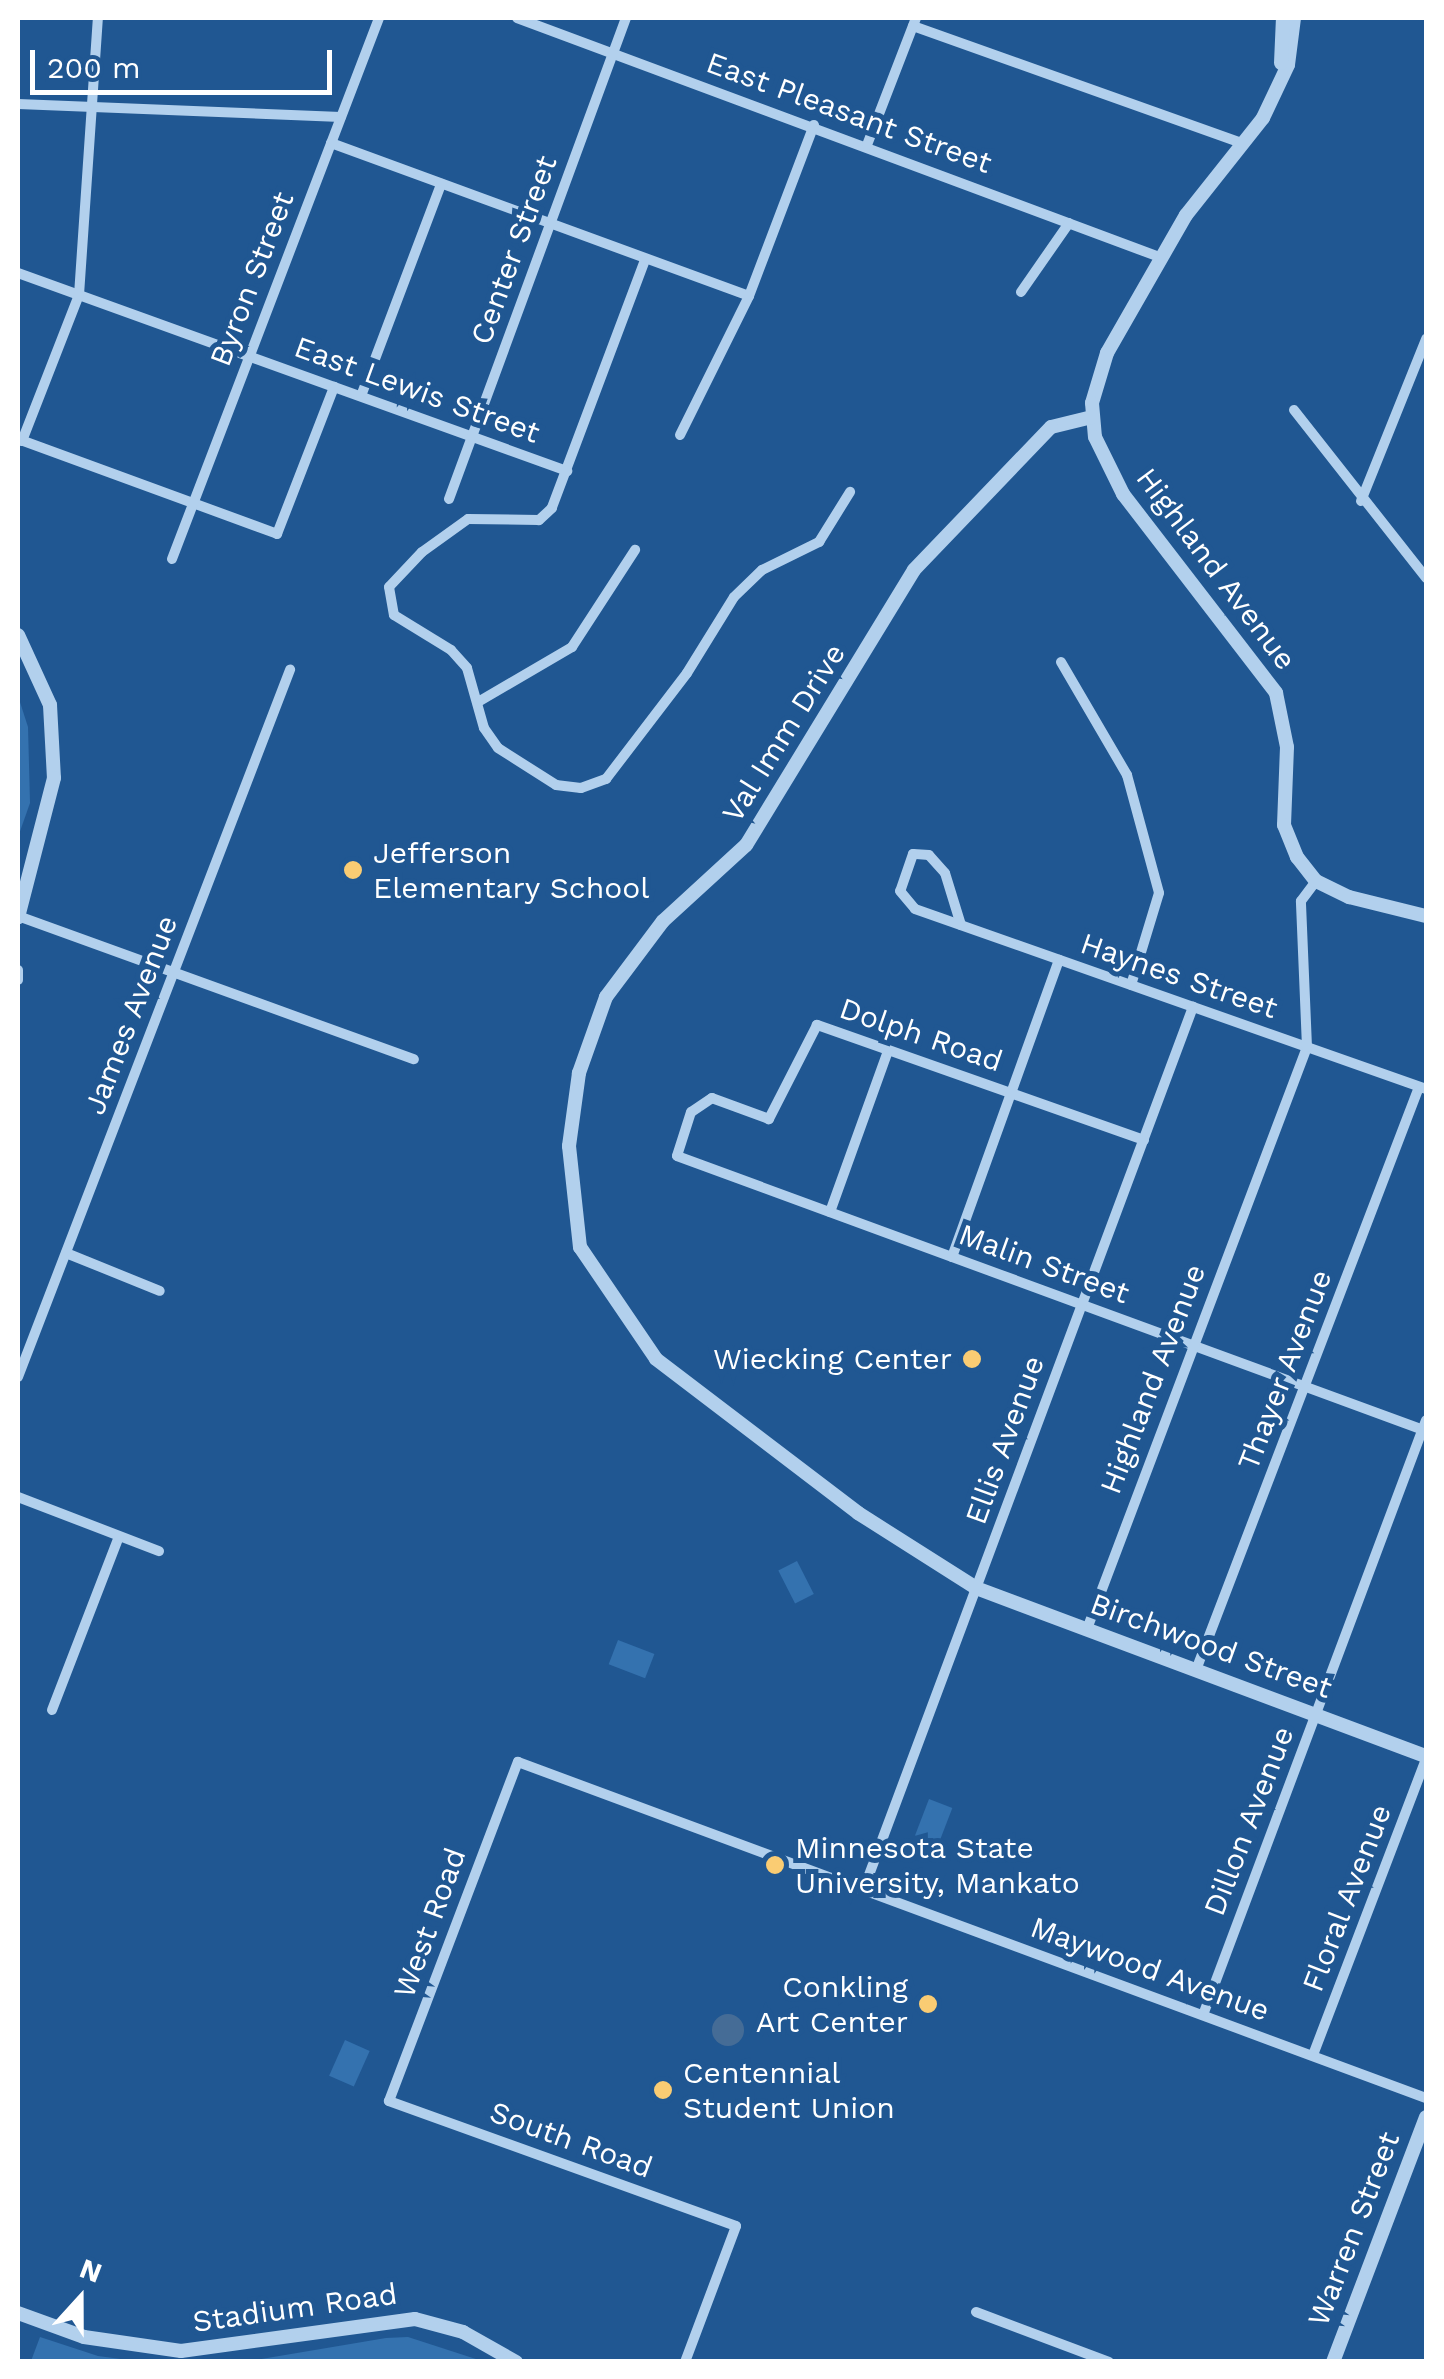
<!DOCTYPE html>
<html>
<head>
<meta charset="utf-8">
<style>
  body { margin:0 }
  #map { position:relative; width:1444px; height:2379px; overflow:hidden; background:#205792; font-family:"Work Sans",sans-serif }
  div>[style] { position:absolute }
  .green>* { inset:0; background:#3472af; transform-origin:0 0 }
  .water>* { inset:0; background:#456c96 }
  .round { border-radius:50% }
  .minor>* { height:10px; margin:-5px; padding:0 5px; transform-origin:5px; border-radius:5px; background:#b2d0ed }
  .tertiary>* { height:14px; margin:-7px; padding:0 7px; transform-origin:7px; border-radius:7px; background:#b2d0ed }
  .dots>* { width:28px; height:28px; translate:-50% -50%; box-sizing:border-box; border:5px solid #205792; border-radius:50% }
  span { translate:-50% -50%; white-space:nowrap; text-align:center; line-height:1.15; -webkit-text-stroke:10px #205792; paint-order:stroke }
  .street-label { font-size:30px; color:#fff }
  .poi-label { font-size:30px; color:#fff }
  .left { translate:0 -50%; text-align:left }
  .right { translate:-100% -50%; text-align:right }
  .frame { position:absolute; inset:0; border:20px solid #fff; pointer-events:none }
  .north { position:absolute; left:30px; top:2249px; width:100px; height:100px; -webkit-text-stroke:8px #205792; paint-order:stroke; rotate:21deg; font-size:28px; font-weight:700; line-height:40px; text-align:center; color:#fff }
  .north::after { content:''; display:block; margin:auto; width:35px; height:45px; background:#fff; clip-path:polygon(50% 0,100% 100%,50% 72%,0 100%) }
  .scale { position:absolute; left:30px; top:50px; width:302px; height:45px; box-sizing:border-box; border:5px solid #fff; border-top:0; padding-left:12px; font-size:30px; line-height:35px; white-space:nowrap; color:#fff; -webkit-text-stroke:8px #205792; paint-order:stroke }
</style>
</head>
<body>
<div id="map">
  <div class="green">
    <div style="clip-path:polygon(18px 696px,28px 727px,30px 803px,18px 837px)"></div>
    <div style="left:797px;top:1561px;width:37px;height:21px;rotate:63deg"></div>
    <div style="left:618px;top:1640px;width:39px;height:26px;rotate:21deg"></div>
    <div style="left:929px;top:1799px;width:25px;height:39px;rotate:21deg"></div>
    <div style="left:345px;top:2040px;width:27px;height:39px;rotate:24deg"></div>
    <div style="clip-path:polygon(40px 2337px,98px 2356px,136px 2361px,31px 2361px)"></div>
    <div style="clip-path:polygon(408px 2337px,482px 2361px,249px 2361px,386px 2338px)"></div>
  </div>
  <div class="water">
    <div class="round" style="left:712px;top:2014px;width:32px;height:32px"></div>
  </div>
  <div class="minor">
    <div style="left:517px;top:18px;width:688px;rotate:20.41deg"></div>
    <div style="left:913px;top:26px;width:351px;rotate:19.6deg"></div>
    <div style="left:18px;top:104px;width:323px;rotate:2.3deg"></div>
    <div style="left:331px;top:143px;width:445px;rotate:20.1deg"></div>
    <div style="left:867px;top:145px;width:136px;rotate:-68.9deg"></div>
    <div style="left:645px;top:260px;width:265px;rotate:110.6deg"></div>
    <div style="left:552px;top:508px;width:18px;rotate:137deg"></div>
    <div style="left:539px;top:520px;width:71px;rotate:-179.2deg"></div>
    <div style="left:468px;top:519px;width:57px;rotate:144.3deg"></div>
    <div style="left:422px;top:552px;width:48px;rotate:133.3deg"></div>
    <div style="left:389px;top:587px;width:28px;rotate:80deg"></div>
    <div style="left:394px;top:615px;width:67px;rotate:31.6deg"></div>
    <div style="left:451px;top:650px;width:24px;rotate:48deg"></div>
    <div style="left:467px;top:668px;width:62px;rotate:74.2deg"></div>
    <div style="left:484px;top:728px;width:24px;rotate:55deg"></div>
    <div style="left:498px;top:748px;width:69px;rotate:32.5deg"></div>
    <div style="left:556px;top:785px;width:25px;rotate:7deg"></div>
    <div style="left:581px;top:788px;width:27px;rotate:-20deg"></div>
    <div style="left:606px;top:779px;width:133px;rotate:-52.6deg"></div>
    <div style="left:687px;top:673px;width:89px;rotate:-58.3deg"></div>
    <div style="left:734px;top:597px;width:39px;rotate:-44deg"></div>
    <div style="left:762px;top:570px;width:64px;rotate:-26.2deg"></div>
    <div style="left:819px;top:542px;width:59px;rotate:-58.2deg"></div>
    <div style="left:18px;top:273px;width:584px;rotate:19.83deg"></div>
    <div style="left:1021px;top:292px;width:84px;rotate:-55.2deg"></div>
    <div style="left:361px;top:396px;width:227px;rotate:-69.3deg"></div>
    <div style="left:1294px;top:410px;width:214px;rotate:51.8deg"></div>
    <div style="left:680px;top:435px;width:155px;rotate:-63.6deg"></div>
    <div style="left:749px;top:296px;width:183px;rotate:-69.2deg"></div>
    <div style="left:18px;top:439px;width:276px;rotate:20.1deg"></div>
    <div style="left:277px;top:534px;width:158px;rotate:-68.8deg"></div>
    <div style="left:22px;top:441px;width:157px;rotate:-68.7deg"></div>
    <div style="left:79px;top:295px;width:278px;rotate:-86.1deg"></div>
    <div style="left:449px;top:499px;width:513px;rotate:-69.8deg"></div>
    <div style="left:1361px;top:501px;width:175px;rotate:-68.1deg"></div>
    <div style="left:172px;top:559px;width:579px;rotate:-69.06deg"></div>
    <div style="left:1061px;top:662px;width:131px;rotate:59.7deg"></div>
    <div style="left:1127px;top:775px;width:122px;rotate:74.8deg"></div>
    <div style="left:1159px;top:893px;width:96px;rotate:106.9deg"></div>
    <div style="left:478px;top:702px;width:109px;rotate:-30.3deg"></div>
    <div style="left:572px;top:647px;width:116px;rotate:-57deg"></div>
    <div style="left:18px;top:916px;width:421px;rotate:19.9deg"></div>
    <div style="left:961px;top:925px;width:54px;rotate:-107.1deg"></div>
    <div style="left:945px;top:873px;width:24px;rotate:-132deg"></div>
    <div style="left:929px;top:855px;width:16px;rotate:-176deg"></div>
    <div style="left:913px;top:854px;width:39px;rotate:109deg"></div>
    <div style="left:900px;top:891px;width:23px;rotate:50deg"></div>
    <div style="left:915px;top:909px;width:542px;rotate:19.4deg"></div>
    <div style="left:18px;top:970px;width:10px;rotate:90deg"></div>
    <div style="left:1144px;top:1140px;width:347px;rotate:-160.6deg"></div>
    <div style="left:817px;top:1025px;width:106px;rotate:117.1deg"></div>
    <div style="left:769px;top:1119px;width:61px;rotate:-159.8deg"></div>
    <div style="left:712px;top:1098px;width:25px;rotate:146deg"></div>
    <div style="left:691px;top:1112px;width:46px;rotate:107.7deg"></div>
    <div style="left:677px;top:1156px;width:798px;rotate:20.16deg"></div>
    <div style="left:830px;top:1212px;width:171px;rotate:-70.2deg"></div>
    <div style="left:66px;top:1253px;width:101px;rotate:22deg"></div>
    <div style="left:952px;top:1257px;width:316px;rotate:-70.2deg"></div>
    <div style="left:18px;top:1377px;width:758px;rotate:-68.96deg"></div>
    <div style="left:18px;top:1497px;width:151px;rotate:21deg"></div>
    <div style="left:1087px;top:1629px;width:622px;rotate:-69.29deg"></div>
    <div style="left:1307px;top:1047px;width:146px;rotate:-92.4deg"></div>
    <div style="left:1301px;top:901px;width:25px;rotate:-53deg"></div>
    <div style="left:1196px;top:1670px;width:624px;rotate:-69.07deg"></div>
    <div style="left:52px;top:1710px;width:186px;rotate:-68.9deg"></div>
    <div style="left:863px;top:1891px;width:944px;rotate:-69.53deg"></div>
    <div style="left:1203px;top:2015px;width:635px;rotate:-69.45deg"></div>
    <div style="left:1313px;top:2055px;width:317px;rotate:-69.1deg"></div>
    <div style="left:976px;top:2312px;width:142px;rotate:20.6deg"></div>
    <div style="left:685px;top:2362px;width:145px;rotate:-69.4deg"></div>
    <div style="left:736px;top:2226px;width:369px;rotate:-160.2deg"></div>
    <div style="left:389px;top:2101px;width:363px;rotate:-69.2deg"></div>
    <div style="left:518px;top:1762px;width:968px;rotate:20.31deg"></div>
  </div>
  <div class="tertiary">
    <div style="left:1294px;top:18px;width:47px;rotate:97.3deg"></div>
    <div style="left:1288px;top:65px;width:59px;rotate:115.3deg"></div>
    <div style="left:1263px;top:118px;width:124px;rotate:128.4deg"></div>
    <div style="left:1186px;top:215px;width:159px;rotate:119.8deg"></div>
    <div style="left:1107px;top:353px;width:52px;rotate:106.7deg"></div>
    <div style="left:1092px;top:403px;width:34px;rotate:85deg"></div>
    <div style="left:1095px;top:437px;width:64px;rotate:63.8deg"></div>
    <div style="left:1123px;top:494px;width:251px;rotate:52.4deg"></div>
    <div style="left:1276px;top:693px;width:55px;rotate:78.5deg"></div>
    <div style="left:1287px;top:747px;width:78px;rotate:92.2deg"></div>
    <div style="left:1284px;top:825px;width:35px;rotate:68deg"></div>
    <div style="left:1297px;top:857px;width:31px;rotate:52deg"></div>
    <div style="left:1316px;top:881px;width:37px;rotate:26deg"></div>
    <div style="left:1349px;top:897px;width:79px;rotate:13.9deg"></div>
    <div style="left:1281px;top:63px;width:45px;rotate:-87.5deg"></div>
    <div style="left:1092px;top:417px;width:42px;rotate:166.3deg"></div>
    <div style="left:1051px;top:427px;width:198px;rotate:133.8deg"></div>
    <div style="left:914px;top:570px;width:322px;rotate:121.4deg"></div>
    <div style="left:746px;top:845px;width:113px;rotate:137.5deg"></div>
    <div style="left:663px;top:921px;width:95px;rotate:126.9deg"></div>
    <div style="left:606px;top:997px;width:81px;rotate:109.6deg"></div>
    <div style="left:579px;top:1073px;width:74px;rotate:97.8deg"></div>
    <div style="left:569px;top:1146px;width:102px;rotate:83.8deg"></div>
    <div style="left:580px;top:1247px;width:135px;rotate:55.8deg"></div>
    <div style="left:656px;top:1359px;width:254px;rotate:37.3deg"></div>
    <div style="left:858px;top:1513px;width:140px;rotate:32.4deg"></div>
    <div style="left:976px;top:1588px;width:480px;rotate:20.5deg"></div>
    <div style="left:18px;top:635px;width:77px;rotate:65.4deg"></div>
    <div style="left:50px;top:705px;width:73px;rotate:86.9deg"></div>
    <div style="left:54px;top:778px;width:144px;rotate:104.5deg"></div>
    <div style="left:18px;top:2313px;width:70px;rotate:20deg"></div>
    <div style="left:84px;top:2337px;width:98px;rotate:8.2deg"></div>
    <div style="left:181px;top:2351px;width:236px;rotate:-7.8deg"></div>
    <div style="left:415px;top:2319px;width:50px;rotate:15.2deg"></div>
    <div style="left:463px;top:2332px;width:61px;rotate:29.5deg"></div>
    <div style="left:1333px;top:2362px;width:262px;rotate:-69.2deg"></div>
  </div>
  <div class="dots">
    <div style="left:353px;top:870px;background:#facc73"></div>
    <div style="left:972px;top:1359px;background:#facc73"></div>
    <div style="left:775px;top:1865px;background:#facc73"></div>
    <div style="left:928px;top:2004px;background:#facc73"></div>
    <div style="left:663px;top:2090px;background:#facc73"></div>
  </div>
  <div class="street-label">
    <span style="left:849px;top:113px;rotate:20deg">East Pleasant Street</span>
    <span style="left:514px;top:250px;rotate:-70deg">Center Street</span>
    <span style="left:252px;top:279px;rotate:-69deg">Byron Street</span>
    <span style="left:417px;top:390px;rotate:20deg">East Lewis Street</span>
    <span style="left:1216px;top:569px;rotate:53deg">Highland Avenue</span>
    <span style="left:784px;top:733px;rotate:-58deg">Val Imm Drive</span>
    <span style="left:1179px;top:976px;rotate:19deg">Haynes Street</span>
    <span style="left:131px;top:1015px;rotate:-69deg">James Avenue</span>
    <span style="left:921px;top:1035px;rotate:19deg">Dolph Road</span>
    <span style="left:1044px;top:1264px;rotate:20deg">Malin Street</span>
    <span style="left:1285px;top:1370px;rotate:-69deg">Thayer Avenue</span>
    <span style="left:1153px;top:1379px;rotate:-69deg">Highland Avenue</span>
    <span style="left:1005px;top:1440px;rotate:-70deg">Ellis Avenue</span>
    <span style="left:1211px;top:1646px;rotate:20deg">Birchwood Street</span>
    <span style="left:1249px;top:1821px;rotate:-69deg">Dillon Avenue</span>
    <span style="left:1347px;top:1898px;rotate:-69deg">Floral Avenue</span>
    <span style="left:430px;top:1923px;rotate:-70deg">West Road</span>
    <span style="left:1150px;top:1969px;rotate:20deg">Maywood Avenue</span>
    <span style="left:571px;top:2140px;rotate:20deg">South Road</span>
    <span style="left:1354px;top:2229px;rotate:-69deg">Warren Street</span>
    <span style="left:295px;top:2308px;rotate:-8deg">Stadium Road</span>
  </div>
  <div class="poi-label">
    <span class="left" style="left:373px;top:870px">Jefferson<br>Elementary School</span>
    <span class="right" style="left:952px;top:1359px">Wiecking Center</span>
    <span class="left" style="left:795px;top:1865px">Minnesota State<br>University, Mankato</span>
    <span class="right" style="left:908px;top:2004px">Conkling<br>Art Center</span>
    <span class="left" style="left:683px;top:2090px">Centennial<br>Student Union</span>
  </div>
  <div class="frame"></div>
  <div class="north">N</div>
  <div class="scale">200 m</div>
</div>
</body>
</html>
